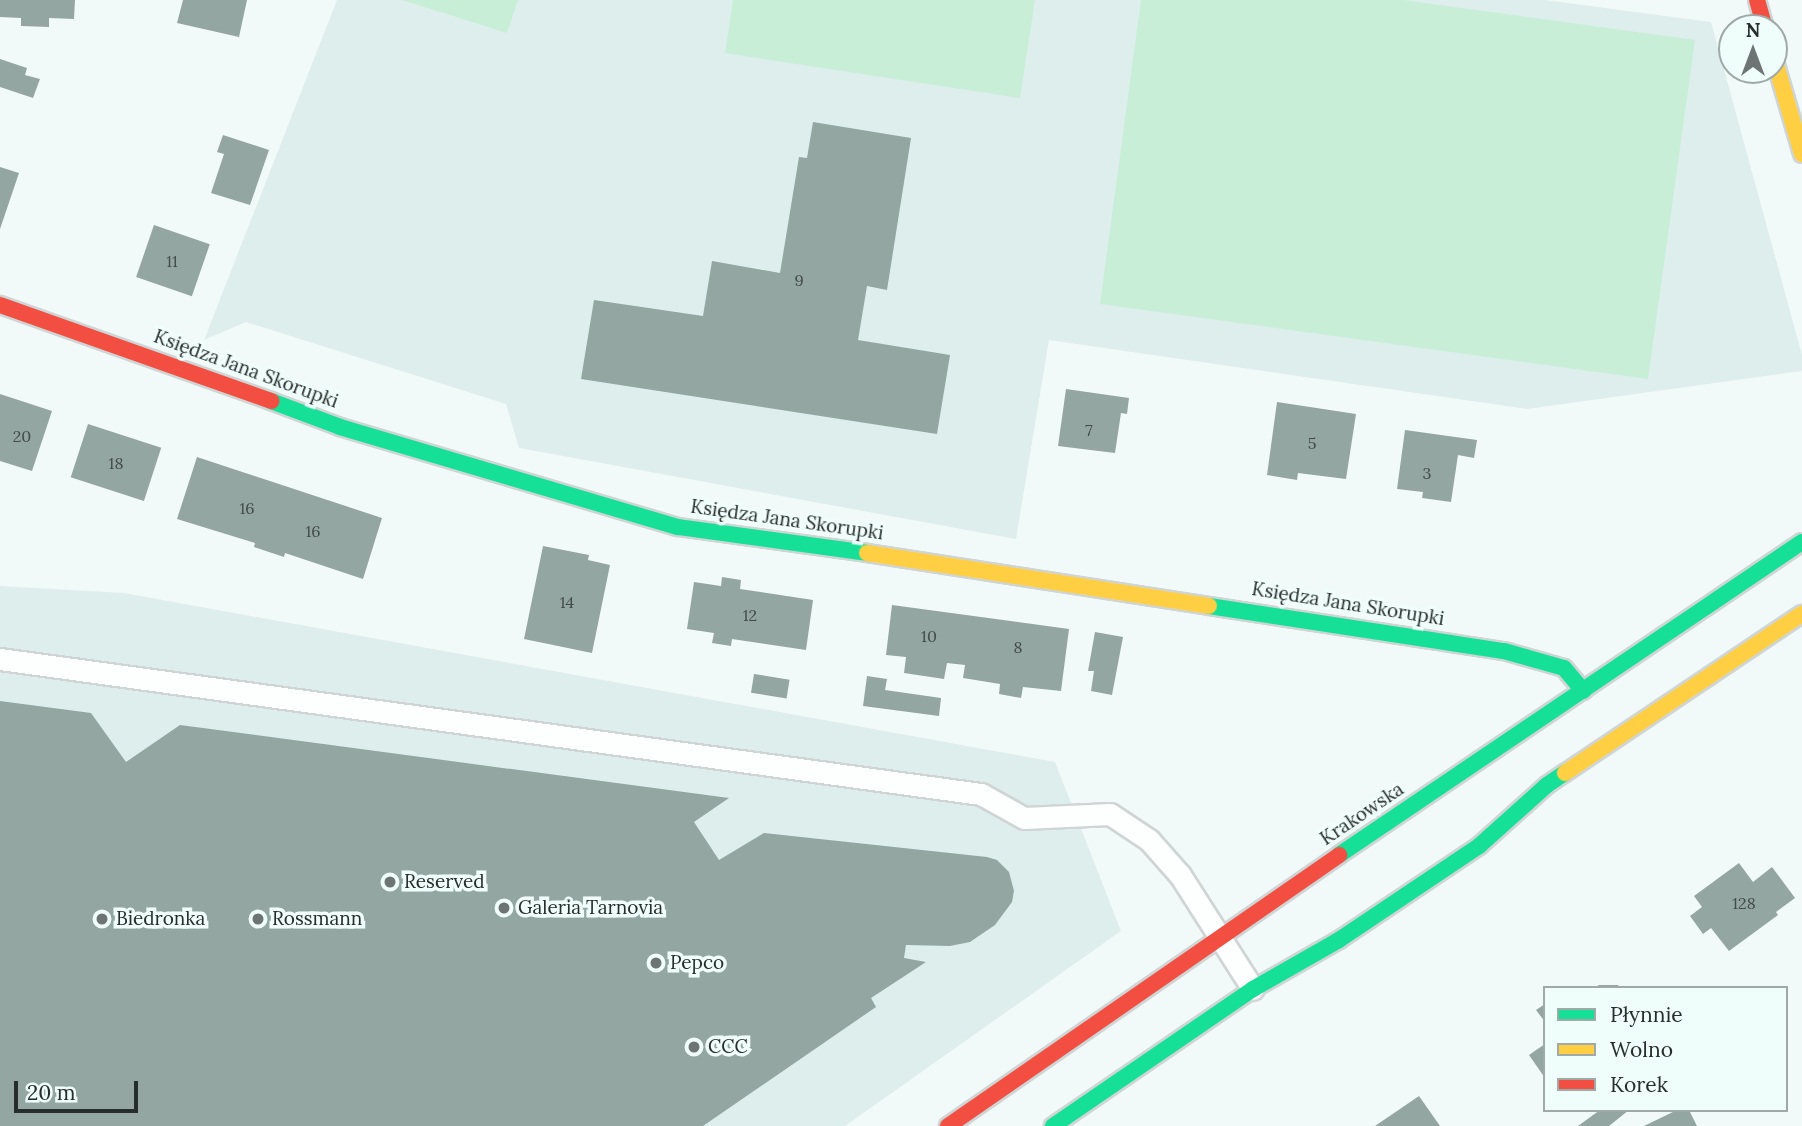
<!DOCTYPE html>
<html>
<head>
<meta charset="utf-8">
<style>
  body { margin:0 }
  #map { position:relative; width:1802px; height:1126px; overflow:hidden; background:#f2faf9; font-family:Lora,serif }
  div>[style] { position:absolute }
  .built>* { inset:0; background:#ddeeec }
  .green>* { inset:0; background:#c9eed7 }
  .building>* { inset:0; background:#93a6a2; transform-origin:0 0 }
  .roads { filter:drop-shadow(2px 0 #cfd5d4) drop-shadow(-2px 0 #cfd5d4) drop-shadow(0 2px #cfd5d4) drop-shadow(0 -2px #cfd5d4) }
  .lane>* { height:21px; margin:-10.5px; padding:0 10.5px; transform-origin:10.5px; border-radius:10.5px; background:#fdfefe }
  .fast>* { height:16px; margin:-8px; padding:0 8px; transform-origin:8px; border-radius:8px; background:#16e098 }
  .slow>* { height:16px; margin:-8px; padding:0 8px; transform-origin:8px; border-radius:8px; background:#ffcf43 }
  .jam>* { height:16px; margin:-8px; padding:0 8px; transform-origin:8px; border-radius:8px; background:#f24e42 }
  .dots>* { width:19px; height:19px; translate:-50% -50%; box-sizing:border-box; border:4px solid #effdfb; border-radius:50% }
  span { translate:-50% -50%; white-space:nowrap; text-align:center; line-height:1.15; -webkit-text-stroke:7px #effdfb; paint-order:stroke }
  .number-label { font-size:16px; color:#424a4a }
  .number-label span { -webkit-text-stroke-width:0 }
  .street-label { font-size:19px; color:#272c2c }
  .poi-label { font-size:19px; color:#272c2c }
  .left { translate:0 -50%; text-align:left }
  .legend { position:absolute; left:1543px; top:986px; width:245px; height:126px; box-sizing:border-box; background:#effdfb; border:2px solid #9fa9a8; margin:0; padding:9px 12px; list-style:none; font-size:21px; color:#272c2c }
  .legend li { display:flex; align-items:center; gap:14px; height:35px }
  .legend b { width:35px; border:2px solid #9fa9a8 }
  .north { position:absolute; left:1718px; top:14px; width:70px; height:70px; box-sizing:border-box; background:#effdfb; border:2px solid #9fa9a8; border-radius:50%; rotate:0deg; font-size:19px; font-weight:700; line-height:28px; text-align:center; color:#272c2c }
  .north::after { content:''; display:block; margin:auto; width:24px; height:32px; background:#6e7474; clip-path:polygon(50% 0,100% 100%,50% 72%,0 100%) }
  .scale { position:absolute; left:14px; top:1081px; width:124px; height:32px; box-sizing:border-box; border:4px solid #272c2c; border-top:0; padding-left:9px; font-size:21px; line-height:24px; white-space:nowrap; color:#272c2c; -webkit-text-stroke:5px #effdfb; paint-order:stroke }
</style>
</head>
<body>
<div id="map">
  <div class="built">
    <div style="clip-path:polygon(337px 0,1545px 0,1711px 22px,1802px 355px,1802px 371px,1527px 409px,1049px 340px,1016px 539px,519px 448px,506px 404px,246px 322px,204px 340px)"></div>
    <div style="clip-path:polygon(0 586px,124px 593px,1055px 762px,1121px 931px,845px 1126px,0 1126px)"></div>
  </div>
  <div class="green">
    <div style="clip-path:polygon(402px 0,518px 0,507px 33px)"></div>
    <div style="clip-path:polygon(733px 0,1035px 0,1020px 98px,725px 53px)"></div>
    <div style="clip-path:polygon(1141px 0,1403px 0,1695px 40px,1648px 379px,1100px 304px)"></div>
  </div>
  <div class="building">
    <div style="clip-path:polygon(0 0,75px 0,74px 19px,49px 18px,49px 27px,21px 26px,21px 18px,0 17px)"></div>
    <div style="clip-path:polygon(183px 0,247px 0,239px 37px,177px 23px)"></div>
    <div style="clip-path:polygon(0 59px,27px 68px,25px 75px,40px 79px,33px 98px,0 87px)"></div>
    <div style="clip-path:polygon(813px 122px,911px 138px,887px 290px,867px 286px,858px 340px,950px 355px,937px 434px,581px 379px,594px 300px,703px 316px,712px 261px,780px 273px,799px 157px,807px 158px)"></div>
    <div style="clip-path:polygon(223px 135px,269px 150px,250px 205px,211px 193px,224px 154px,217px 152px)"></div>
    <div style="clip-path:polygon(0 167px,19px 173px,0 229px)"></div>
    <div style="left:154px;top:225px;width:59px;height:55px;rotate:19deg"></div>
    <div style="clip-path:polygon(1066px 389px,1129px 398px,1127px 414px,1121px 413px,1115px 453px,1058px 446px)"></div>
    <div style="clip-path:polygon(0 394px,52px 411px,32px 471px,0 461px)"></div>
    <div style="clip-path:polygon(1277px 402px,1356px 414px,1346px 479px,1298px 473px,1297px 480px,1267px 475px)"></div>
    <div style="left:88px;top:424px;width:77px;height:56px;rotate:18deg"></div>
    <div style="clip-path:polygon(1405px 430px,1477px 440px,1474px 458px,1458px 455px,1451px 502px,1422px 498px,1423px 492px,1397px 489px)"></div>
    <div style="clip-path:polygon(197px 457px,382px 518px,363px 579px,285px 553px,284px 557px,254px 547px,255px 543px,177px 519px)"></div>
    <div style="clip-path:polygon(543px 546px,589px 555px,588px 560px,610px 565px,592px 653px,524px 639px)"></div>
    <div style="clip-path:polygon(722px 577px,741px 580px,740px 589px,813px 600px,806px 650px,732px 639px,731px 646px,712px 643px,714px 633px,687px 629px,694px 582px,721px 586px)"></div>
    <div style="clip-path:polygon(892px 605px,1069px 629px,1061px 691px,1023px 687px,1021px 698px,999px 694px,1000px 684px,963px 678px,965px 665px,947px 663px,944px 679px,904px 673px,906px 657px,886px 655px)"></div>
    <div style="clip-path:polygon(1095px 632px,1123px 637px,1112px 695px,1091px 691px,1094px 671px,1088px 671px)"></div>
    <div style="left:754px;top:674px;width:36px;height:19px;rotate:9deg"></div>
    <div style="clip-path:polygon(867px 676px,887px 679px,885px 690px,941px 698px,939px 716px,863px 706px)"></div>
    <div style="clip-path:polygon(0 701px,91px 713px,126px 762px,180px 725px,729px 798px,694px 822px,719px 860px,764px 833px,987px 857px,997px 860px,1009px 872px,1014px 891px,1012px 902px,995px 925px,970px 942px,950px 946px,906px 945px,904px 958px,926px 962px,871px 998px,876px 1007px,703px 1126px,0 1126px)"></div>
    <div style="clip-path:polygon(1739px 863px,1753px 882px,1772px 867px,1795px 898px,1776px 912px,1778px 915px,1729px 951px,1711px 928px,1703px 934px,1690px 916px,1702px 907px,1694px 896px)"></div>
    <div style="clip-path:polygon(1599px 985px,1618px 985px,1620px 988px,1594px 988px)"></div>
    <div style="clip-path:polygon(1545px 1004px,1545px 1022px,1536px 1010px)"></div>
    <div style="clip-path:polygon(1545px 1044px,1545px 1078px,1529px 1055px)"></div>
    <div style="clip-path:polygon(1419px 1096px,1440px 1126px,1375px 1126px)"></div>
    <div style="clip-path:polygon(1600px 1110px,1629px 1110px,1609px 1126px,1578px 1126px)"></div>
    <div style="clip-path:polygon(1677px 1110px,1689px 1110px,1697px 1126px,1644px 1126px)"></div>
  </div>
  <div class="roads">
    <div class="lane">
      <div style="left:0;top:659px;width:990px;rotate:7.84deg"></div>
      <div style="left:981px;top:794px;width:49px;rotate:29.2deg"></div>
      <div style="left:1024px;top:818px;width:86px;rotate:-2.7deg"></div>
      <div style="left:1110px;top:814px;width:47px;rotate:33.7deg"></div>
      <div style="left:1149px;top:840px;width:47px;rotate:48.5deg"></div>
      <div style="left:1180px;top:875px;width:135px;rotate:57.4deg"></div>
    </div>
    <div class="fast">
      <div style="left:271px;top:401px;width:74px;rotate:20.6deg"></div>
      <div style="left:340px;top:427px;width:352px;rotate:16.5deg"></div>
      <div style="left:678px;top:527px;width:191px;rotate:7.8deg"></div>
      <div style="left:1209px;top:606px;width:298px;rotate:8.7deg"></div>
      <div style="left:1504px;top:651px;width:62px;rotate:15.8deg"></div>
      <div style="left:1564px;top:668px;width:30px;rotate:50deg"></div>
      <div style="left:1339px;top:855px;width:559px;rotate:-34.06deg"></div>
      <div style="left:1053px;top:1126px;width:242px;rotate:-34.4deg"></div>
      <div style="left:1253px;top:989px;width:99px;rotate:-29.7deg"></div>
      <div style="left:1339px;top:940px;width:169px;rotate:-33.9deg"></div>
      <div style="left:1479px;top:846px;width:91px;rotate:-41.9deg"></div>
      <div style="left:1547px;top:785px;width:22px;rotate:-34deg"></div>
    </div>
    <div class="slow">
      <div style="left:1774px;top:58px;width:100px;rotate:73.7deg"></div>
      <div style="left:867px;top:553px;width:346px;rotate:8.8deg"></div>
      <div style="left:1565px;top:773px;width:285px;rotate:-33.9deg"></div>
    </div>
    <div class="jam">
      <div style="left:1757px;top:0;width:29px;rotate:74deg"></div>
      <div style="left:0;top:305px;width:288px;rotate:19.5deg"></div>
      <div style="left:948px;top:1126px;width:476px;rotate:-34.7deg"></div>
    </div>
  </div>
  <div class="dots">
    <div style="left:390px;top:882px;background:#6e7474"></div>
    <div style="left:504px;top:908px;background:#6e7474"></div>
    <div style="left:102px;top:919px;background:#6e7474"></div>
    <div style="left:258px;top:919px;background:#6e7474"></div>
    <div style="left:656px;top:963px;background:#6e7474"></div>
    <div style="left:694px;top:1047px;background:#6e7474"></div>
  </div>
  <div class="number-label">
    <span style="left:172px;top:261px">11</span>
    <span style="left:799px;top:280px">9</span>
    <span style="left:1089px;top:430px">7</span>
    <span style="left:22px;top:436px">20</span>
    <span style="left:1312px;top:443px">5</span>
    <span style="left:116px;top:463px">18</span>
    <span style="left:1427px;top:473px">3</span>
    <span style="left:247px;top:508px">16</span>
    <span style="left:313px;top:531px">16</span>
    <span style="left:567px;top:602px">14</span>
    <span style="left:750px;top:615px">12</span>
    <span style="left:929px;top:636px">10</span>
    <span style="left:1018px;top:647px">8</span>
    <span style="left:1744px;top:903px">128</span>
  </div>
  <div class="street-label">
    <span style="left:246px;top:369px;rotate:20deg">Księdza Jana Skorupki</span>
    <span style="left:787px;top:520px;rotate:8deg">Księdza Jana Skorupki</span>
    <span style="left:1348px;top:604px;rotate:9deg">Księdza Jana Skorupki</span>
    <span style="left:1362px;top:814px;rotate:-34deg">Krakowska</span>
  </div>
  <div class="poi-label">
    <span class="left" style="left:404px;top:882px">Reserved</span>
    <span class="left" style="left:518px;top:908px">Galeria Tarnovia</span>
    <span class="left" style="left:116px;top:919px">Biedronka</span>
    <span class="left" style="left:272px;top:919px">Rossmann</span>
    <span class="left" style="left:670px;top:963px">Pepco</span>
    <span class="left" style="left:708px;top:1047px">CCC</span>
  </div>
  <ul class="legend">
  <li><b style="height:9px;background:#16e098"></b>Płynnie</li>
  <li><b style="height:9px;background:#ffcf43"></b>Wolno</li>
  <li><b style="height:9px;background:#f24e42"></b>Korek</li>
  </ul>
  <div class="north">N</div>
  <div class="scale">20 m</div>
</div>
</body>
</html>
